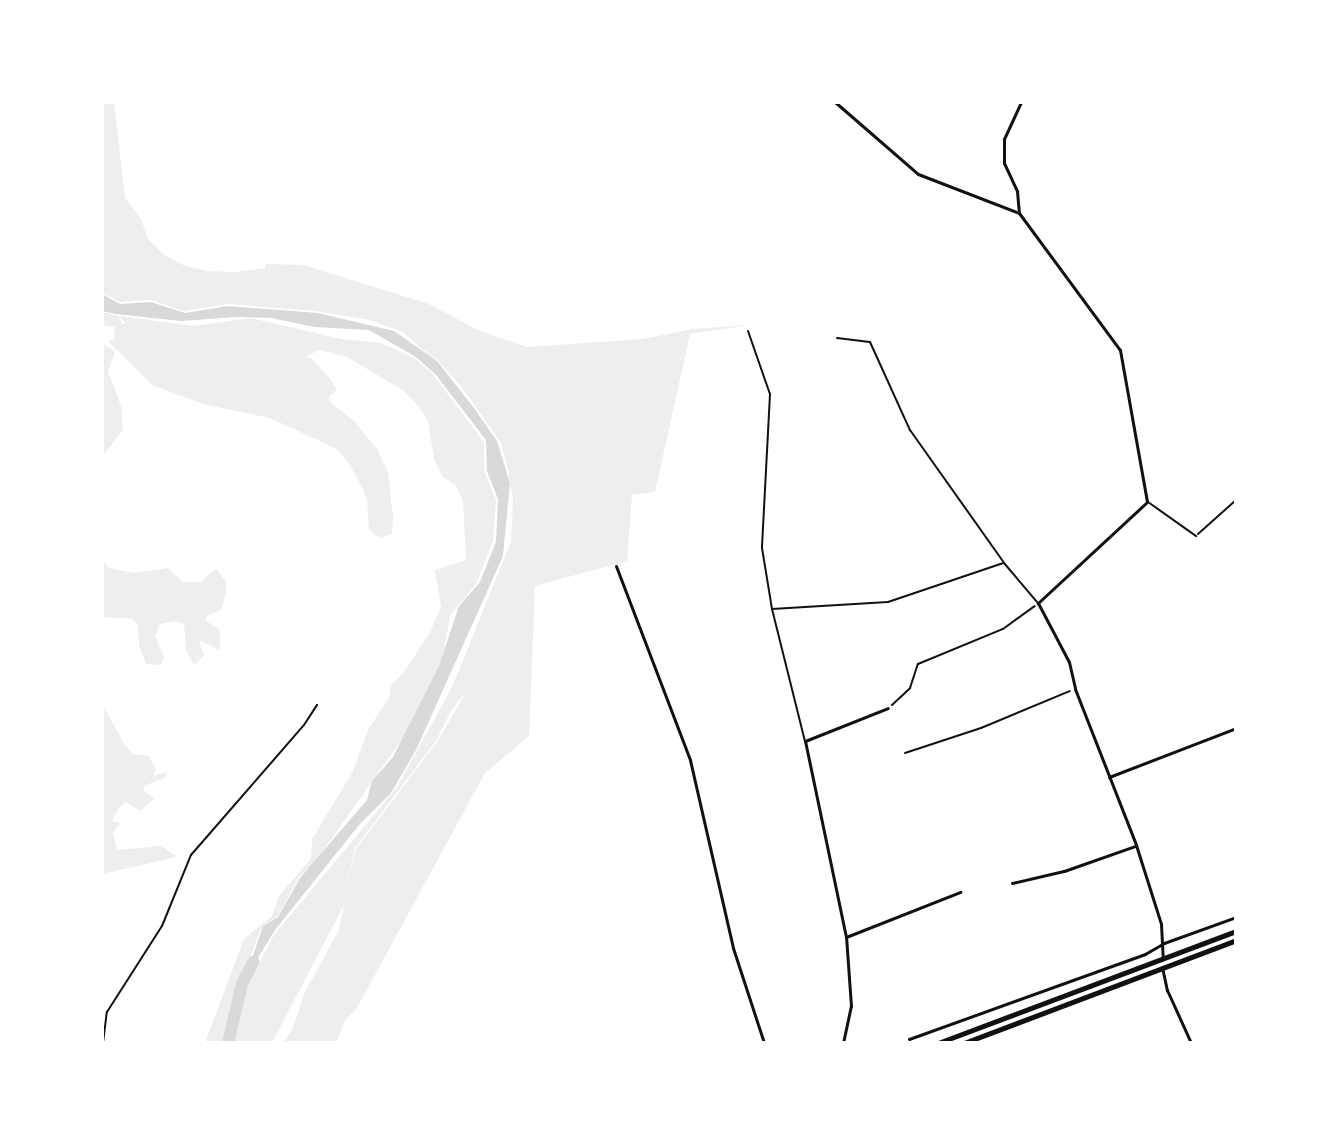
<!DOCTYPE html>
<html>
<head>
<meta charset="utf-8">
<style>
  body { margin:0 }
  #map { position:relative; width:1338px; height:1145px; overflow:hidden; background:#fff; font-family:"Sofia Sans Condensed",sans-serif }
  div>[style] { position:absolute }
  .green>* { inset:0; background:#eee }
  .water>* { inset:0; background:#d9d9d9 }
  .river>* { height:12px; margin:-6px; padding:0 6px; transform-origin:6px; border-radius:6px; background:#d9d9d9 }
  .path>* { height:2px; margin:-1px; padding:0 1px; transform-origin:1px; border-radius:1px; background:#111 }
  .service>* { height:2px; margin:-1px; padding:0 1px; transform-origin:1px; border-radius:1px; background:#111 }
  .minor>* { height:3px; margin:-1.5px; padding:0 1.5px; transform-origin:1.5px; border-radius:1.5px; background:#111 }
  .primary>* { height:5px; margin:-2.5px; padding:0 2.5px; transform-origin:2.5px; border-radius:2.5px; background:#111 }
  span { translate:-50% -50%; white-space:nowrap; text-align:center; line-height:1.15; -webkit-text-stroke:7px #fff; paint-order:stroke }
  .frame { position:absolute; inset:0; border:104px solid #fff; pointer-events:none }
</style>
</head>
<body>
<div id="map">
  <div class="green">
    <div style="clip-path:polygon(evenodd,102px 102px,114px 102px,125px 198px,141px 219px,148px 239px,164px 255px,183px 265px,206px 271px,235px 272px,266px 268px,265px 264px,304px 265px,429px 304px,480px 331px,527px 347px,643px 339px,693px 329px,750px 325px,690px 334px,655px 492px,632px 495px,627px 561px,535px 586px,529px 736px,485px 773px,357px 1008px,345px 1021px,336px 1043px,283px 1043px,292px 1030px,305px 992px,339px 930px,344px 905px,273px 1041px,232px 1043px,244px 992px,274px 935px,397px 787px,452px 687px,511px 542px,513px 501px,508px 469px,501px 443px,461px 386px,436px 359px,423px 351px,436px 355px,423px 350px,403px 332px,370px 320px,315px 311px,227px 304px,184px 311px,150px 300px,120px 302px,102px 293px,102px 102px,466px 692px,437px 742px,356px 849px,344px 894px,355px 848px,436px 741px,452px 709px,466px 692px)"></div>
    <div style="clip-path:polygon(102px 312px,118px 316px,122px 324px,125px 323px,119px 316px,194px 326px,251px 318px,341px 339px,380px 343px,395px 349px,415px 359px,431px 372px,476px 431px,484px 443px,484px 470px,496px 500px,493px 541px,476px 584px,450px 615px,443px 658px,413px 724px,315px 862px,299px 877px,278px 916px,262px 926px,240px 984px,225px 1043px,205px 1043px,244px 939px,272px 916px,279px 896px,311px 859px,312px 839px,352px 773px,369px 728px,389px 698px,391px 685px,404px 672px,429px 634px,441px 607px,435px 570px,466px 560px,463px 501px,456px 486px,443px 477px,434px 459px,428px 421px,420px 408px,404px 391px,347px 357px,319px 350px,305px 357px,291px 355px,311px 358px,330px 379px,337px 390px,329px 396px,331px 403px,354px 421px,377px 449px,388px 472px,393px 517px,392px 534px,380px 538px,369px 530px,367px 499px,361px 485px,348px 462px,335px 448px,270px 418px,203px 404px,152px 385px,108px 341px,114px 339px,115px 327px,103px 325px)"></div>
    <div style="clip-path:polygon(102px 343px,115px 352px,108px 371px,121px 406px,123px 430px,102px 457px)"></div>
    <div style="clip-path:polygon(102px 560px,109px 568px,134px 573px,168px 568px,183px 582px,200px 582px,216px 569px,226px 581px,226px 591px,222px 609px,207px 616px,206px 621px,220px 630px,220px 650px,199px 640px,204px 655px,194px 665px,186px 650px,184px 624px,176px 621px,160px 624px,155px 636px,164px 657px,161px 665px,146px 664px,139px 645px,138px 624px,131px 618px,102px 617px)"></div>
    <div style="clip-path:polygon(102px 704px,125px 745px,133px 754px,149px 756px,156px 770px,153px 776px,167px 772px,166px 777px,144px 786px,144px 791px,154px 799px,140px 811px,126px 802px,118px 809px,112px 821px,120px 823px,113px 833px,117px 850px,161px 846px,177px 857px,102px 874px)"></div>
  </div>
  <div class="water">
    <div style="clip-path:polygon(102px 294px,120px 304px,151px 302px,185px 313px,228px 306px,318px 313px,394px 331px,437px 361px,471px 404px,497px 441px,510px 483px,503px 556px,416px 750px,391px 793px,359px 825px,275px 930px,245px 979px,263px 926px,278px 917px,300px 878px,367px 800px,372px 781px,393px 757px,439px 666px,459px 606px,480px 582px,496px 542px,498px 499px,487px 471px,486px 440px,436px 375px,416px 357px,369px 330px,314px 327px,272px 318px,236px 317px,181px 321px,116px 314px,102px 311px)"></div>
  </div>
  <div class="river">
    <div style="left:228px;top:1043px;width:61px;rotate:-76.7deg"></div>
    <div style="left:242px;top:984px;width:25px;rotate:-63deg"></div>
  </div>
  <div class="path">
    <div style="left:1198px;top:534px;width:51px;rotate:-41.8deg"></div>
    <div style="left:892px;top:705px;width:25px;rotate:-43deg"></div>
    <div style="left:910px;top:688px;width:25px;rotate:-72deg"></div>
    <div style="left:918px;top:664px;width:92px;rotate:-22.4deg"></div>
    <div style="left:1003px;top:629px;width:39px;rotate:-36deg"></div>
    <div style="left:905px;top:753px;width:80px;rotate:-18.2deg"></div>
    <div style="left:981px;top:728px;width:96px;rotate:-22.6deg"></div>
  </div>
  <div class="service">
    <div style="left:748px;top:331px;width:67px;rotate:70.8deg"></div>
    <div style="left:770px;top:394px;width:154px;rotate:93deg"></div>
    <div style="left:762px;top:548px;width:62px;rotate:80.7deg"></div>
    <div style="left:772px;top:609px;width:136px;rotate:76deg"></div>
    <div style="left:837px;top:338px;width:33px;rotate:7deg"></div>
    <div style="left:870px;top:342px;width:97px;rotate:65.6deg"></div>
    <div style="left:910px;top:430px;width:163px;rotate:54.7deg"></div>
    <div style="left:1004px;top:563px;width:51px;rotate:49.8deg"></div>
    <div style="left:1148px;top:502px;width:59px;rotate:35.3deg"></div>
    <div style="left:772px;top:609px;width:116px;rotate:-3.5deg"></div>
    <div style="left:888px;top:602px;width:121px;rotate:-18.7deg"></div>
    <div style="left:103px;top:1043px;width:31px;rotate:-83deg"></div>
    <div style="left:107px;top:1012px;width:102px;rotate:-57.4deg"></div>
    <div style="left:162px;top:926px;width:77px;rotate:-67.8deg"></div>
    <div style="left:191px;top:855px;width:172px;rotate:-49deg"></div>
    <div style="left:304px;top:725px;width:24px;rotate:-57deg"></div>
  </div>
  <div class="minor">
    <div style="left:835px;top:102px;width:110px;rotate:40.9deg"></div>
    <div style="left:918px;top:174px;width:108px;rotate:21.1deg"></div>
    <div style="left:1021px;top:102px;width:41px;rotate:114.7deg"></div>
    <div style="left:1004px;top:139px;width:24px;rotate:90deg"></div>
    <div style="left:1004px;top:163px;width:31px;rotate:65deg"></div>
    <div style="left:1017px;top:191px;width:22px;rotate:85deg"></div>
    <div style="left:1019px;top:213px;width:170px;rotate:53.6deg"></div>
    <div style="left:1120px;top:350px;width:154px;rotate:79.9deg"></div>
    <div style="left:1147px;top:502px;width:149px;rotate:137.2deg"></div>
    <div style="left:1038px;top:603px;width:67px;rotate:62.3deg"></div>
    <div style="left:1069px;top:662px;width:28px;rotate:77deg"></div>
    <div style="left:1075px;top:689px;width:168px;rotate:68.6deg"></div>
    <div style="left:1136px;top:845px;width:83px;rotate:72.4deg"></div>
    <div style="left:1161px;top:924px;width:33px;rotate:87deg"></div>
    <div style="left:616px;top:566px;width:208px;rotate:69.1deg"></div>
    <div style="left:690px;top:760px;width:193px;rotate:77.1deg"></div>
    <div style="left:733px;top:948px;width:100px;rotate:71.9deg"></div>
    <div style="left:1109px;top:777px;width:136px;rotate:-21.1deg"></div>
    <div style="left:1012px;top:883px;width:53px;rotate:-13deg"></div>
    <div style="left:1064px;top:871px;width:75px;rotate:-19.4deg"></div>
    <div style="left:846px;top:937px;width:123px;rotate:-21.5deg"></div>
    <div style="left:1162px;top:967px;width:24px;rotate:78deg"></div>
    <div style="left:1167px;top:990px;width:58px;rotate:65.6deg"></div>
    <div style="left:909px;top:1039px;width:251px;rotate:-19.8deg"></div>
    <div style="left:1145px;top:954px;width:22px;rotate:-30deg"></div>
    <div style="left:1164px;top:943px;width:77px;rotate:-19.9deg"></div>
    <div style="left:843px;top:1043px;width:38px;rotate:-78deg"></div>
    <div style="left:851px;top:1006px;width:69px;rotate:-94.1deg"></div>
    <div style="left:846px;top:937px;width:200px;rotate:-101.8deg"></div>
    <div style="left:805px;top:741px;width:89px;rotate:-21.7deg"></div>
  </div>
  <div class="primary">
    <div style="left:938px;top:1043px;width:318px;rotate:-20.6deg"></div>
    <div style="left:964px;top:1043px;width:291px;rotate:-20.7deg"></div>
  </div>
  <div class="frame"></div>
</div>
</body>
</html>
